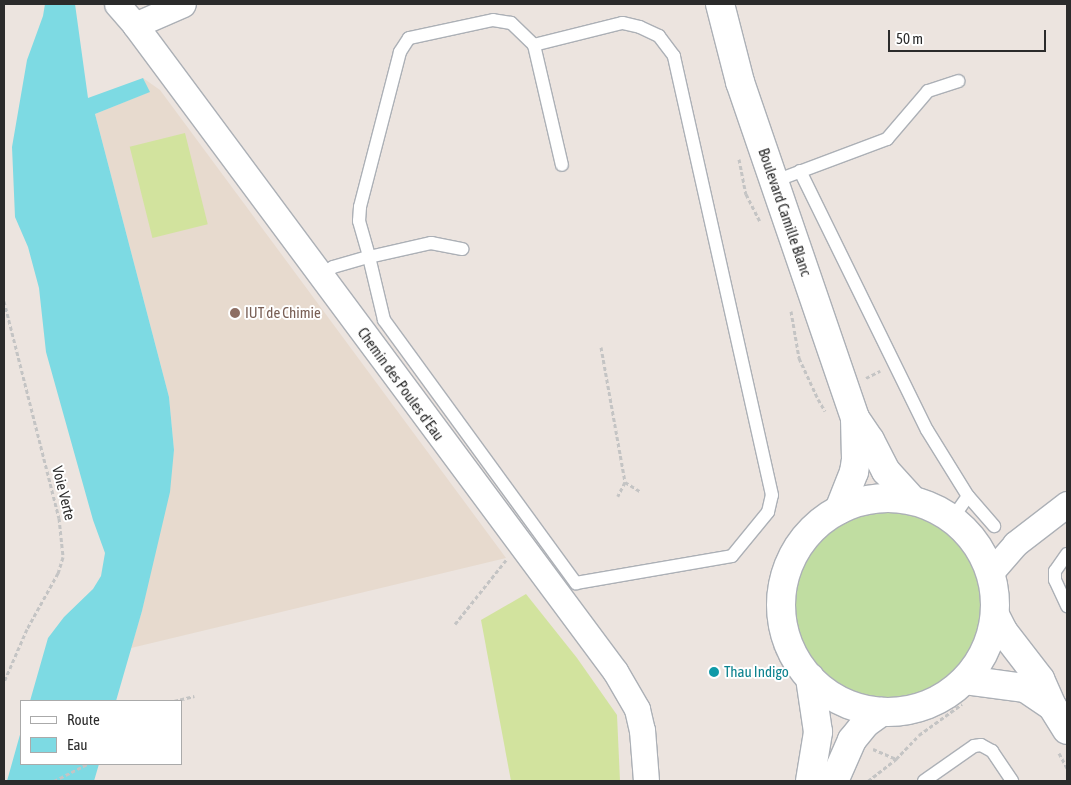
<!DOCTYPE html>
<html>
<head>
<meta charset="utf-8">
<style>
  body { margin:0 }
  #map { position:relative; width:1071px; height:785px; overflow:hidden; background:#ece4df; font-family:"Asap Condensed",sans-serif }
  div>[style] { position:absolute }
  .education>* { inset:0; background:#e7dace }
  .green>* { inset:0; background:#c0dda1 }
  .round { border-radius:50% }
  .pitch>* { inset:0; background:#d2e39e; transform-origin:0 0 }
  .water>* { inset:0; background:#7ddae3 }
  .path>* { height:3px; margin-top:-1.5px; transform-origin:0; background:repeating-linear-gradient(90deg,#c4c4c4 0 4px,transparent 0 6.5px) }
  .roads { filter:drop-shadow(1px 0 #acb0b6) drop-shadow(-1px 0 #acb0b6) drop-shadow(0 1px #acb0b6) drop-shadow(0 -1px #acb0b6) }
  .service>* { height:12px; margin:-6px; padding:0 6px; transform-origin:6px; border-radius:6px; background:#fff }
  .minor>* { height:25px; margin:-12.5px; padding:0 12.5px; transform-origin:12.5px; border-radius:12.5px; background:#fff }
  .tertiary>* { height:28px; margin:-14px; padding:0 14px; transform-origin:14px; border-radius:14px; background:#fff }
  .secondary>* { height:28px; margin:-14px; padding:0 14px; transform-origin:14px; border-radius:14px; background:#fff }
  .secondary>.ring { margin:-14px; padding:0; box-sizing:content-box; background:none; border:28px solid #fff; border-radius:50% }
  .dots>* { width:14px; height:14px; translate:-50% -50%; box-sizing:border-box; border:2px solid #fff; border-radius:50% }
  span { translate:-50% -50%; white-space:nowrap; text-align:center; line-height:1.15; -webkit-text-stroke:4px #fff; paint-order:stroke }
  .street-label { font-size:15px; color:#2b2b2b }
  .education-label { font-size:15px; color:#785e54 }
  .left { translate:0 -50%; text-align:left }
  .culture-label { font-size:15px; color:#0d838f }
  .frame { position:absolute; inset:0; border:5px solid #2b2b2b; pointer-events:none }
  .legend { position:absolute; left:20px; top:700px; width:162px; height:65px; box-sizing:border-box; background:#fff; border:1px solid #aaa; margin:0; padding:6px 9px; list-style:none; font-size:15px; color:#2b2b2b }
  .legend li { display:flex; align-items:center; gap:10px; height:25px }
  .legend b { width:25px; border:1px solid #aaa }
  .scale { position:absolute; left:888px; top:30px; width:158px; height:22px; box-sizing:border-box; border:2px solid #2b2b2b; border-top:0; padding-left:6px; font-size:15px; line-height:18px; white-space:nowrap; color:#2b2b2b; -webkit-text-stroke:4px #fff; paint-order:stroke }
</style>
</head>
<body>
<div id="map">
  <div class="education">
    <div style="clip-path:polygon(143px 78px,160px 90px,506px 558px,131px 648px,142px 611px,174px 450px,169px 397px,95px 114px,149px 92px)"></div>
  </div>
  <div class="green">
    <div class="round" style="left:794px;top:509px;width:190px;height:190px"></div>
  </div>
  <div class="pitch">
    <div style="left:185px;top:133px;width:94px;height:57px;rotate:76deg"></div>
    <div style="clip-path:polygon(526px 594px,577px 658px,617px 715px,620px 781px,511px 781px,481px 620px)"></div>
  </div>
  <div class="water">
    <div style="clip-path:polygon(45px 4px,75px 4px,88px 98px,143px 78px,150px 92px,95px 114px,169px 397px,174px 450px,170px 492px,142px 611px,116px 701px,30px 701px,48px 638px,64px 617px,93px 589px,101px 576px,105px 553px,93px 520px,46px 352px,39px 288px,28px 247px,15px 217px,12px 147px,27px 60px,43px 16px)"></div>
    <div style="clip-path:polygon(21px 731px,21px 764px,99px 764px,94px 781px,7px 781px)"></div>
  </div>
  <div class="path">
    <div style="left:739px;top:159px;width:36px;rotate:79deg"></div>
    <div style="left:746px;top:194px;width:30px;rotate:63deg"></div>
    <div style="left:4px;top:301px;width:224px;rotate:75.8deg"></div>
    <div style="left:59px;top:518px;width:39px;rotate:84deg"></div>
    <div style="left:63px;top:557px;width:17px;rotate:107deg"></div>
    <div style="left:58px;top:573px;width:64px;rotate:119deg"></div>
    <div style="left:27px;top:629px;width:58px;rotate:113.5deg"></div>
    <div style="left:791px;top:311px;width:48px;rotate:80.3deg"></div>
    <div style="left:799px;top:358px;width:45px;rotate:65.1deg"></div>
    <div style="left:818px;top:399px;width:14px;rotate:60deg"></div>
    <div style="left:601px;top:347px;width:137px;rotate:79.9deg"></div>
    <div style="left:625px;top:482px;width:16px;rotate:117deg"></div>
    <div style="left:866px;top:378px;width:16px;rotate:-27deg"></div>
    <div style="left:625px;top:482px;width:19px;rotate:32deg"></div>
    <div style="left:455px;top:624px;width:82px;rotate:-51.4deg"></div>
    <div style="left:787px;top:672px;width:27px;rotate:-117deg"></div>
    <div style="left:775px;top:648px;width:36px;rotate:-101deg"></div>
    <div style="left:768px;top:613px;width:31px;rotate:-86deg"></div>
    <div style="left:770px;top:582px;width:33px;rotate:-67deg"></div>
    <div style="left:783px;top:552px;width:27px;rotate:-56deg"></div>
    <div style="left:798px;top:530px;width:23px;rotate:-43deg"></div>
    <div style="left:174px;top:701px;width:21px;rotate:-14deg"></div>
    <div style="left:873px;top:749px;width:25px;rotate:23deg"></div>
    <div style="left:896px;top:759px;width:33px;rotate:-46deg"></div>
    <div style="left:919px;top:735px;width:53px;rotate:-35.8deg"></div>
    <div style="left:1059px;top:753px;width:17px;rotate:62deg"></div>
    <div style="left:54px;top:781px;width:38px;rotate:-27deg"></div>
    <div style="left:868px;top:781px;width:36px;rotate:-38deg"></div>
  </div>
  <div class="roads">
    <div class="service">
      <div style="left:534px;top:45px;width:123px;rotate:76.9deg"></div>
      <div style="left:800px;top:171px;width:288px;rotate:63.9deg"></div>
      <div style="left:927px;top:430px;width:78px;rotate:58.2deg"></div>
      <div style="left:775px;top:181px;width:120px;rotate:-20.6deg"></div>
      <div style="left:887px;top:139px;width:63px;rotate:-49.5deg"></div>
      <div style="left:928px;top:91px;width:32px;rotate:-18deg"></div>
      <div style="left:320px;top:274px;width:15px;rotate:-28deg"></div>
      <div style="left:333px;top:267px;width:37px;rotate:-16deg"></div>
      <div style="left:369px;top:257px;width:65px;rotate:76.6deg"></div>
      <div style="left:384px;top:320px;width:326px;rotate:53.9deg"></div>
      <div style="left:576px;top:583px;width:158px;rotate:-9.8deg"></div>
      <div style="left:732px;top:556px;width:57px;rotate:-50.7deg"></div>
      <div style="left:768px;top:512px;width:17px;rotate:-77deg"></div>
      <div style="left:772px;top:495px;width:450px;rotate:-102.6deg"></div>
      <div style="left:674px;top:56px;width:25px;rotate:-127deg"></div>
      <div style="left:659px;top:36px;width:21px;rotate:-155deg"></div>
      <div style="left:640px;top:27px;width:18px;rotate:-167deg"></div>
      <div style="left:622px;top:23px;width:91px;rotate:166deg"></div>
      <div style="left:534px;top:45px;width:32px;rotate:-136deg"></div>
      <div style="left:511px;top:23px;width:18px;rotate:-171deg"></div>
      <div style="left:493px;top:20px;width:86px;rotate:167.9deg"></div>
      <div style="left:409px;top:38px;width:17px;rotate:123deg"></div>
      <div style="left:400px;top:52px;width:160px;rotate:104.5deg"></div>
      <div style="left:360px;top:207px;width:14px;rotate:94deg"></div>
      <div style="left:359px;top:221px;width:37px;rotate:74deg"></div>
      <div style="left:369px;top:257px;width:64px;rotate:-12.7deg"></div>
      <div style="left:431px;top:243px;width:32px;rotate:11deg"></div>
      <div style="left:952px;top:519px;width:28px;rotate:-55deg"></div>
      <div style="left:968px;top:496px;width:40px;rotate:49deg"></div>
      <div style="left:1067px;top:554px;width:21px;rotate:125deg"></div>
      <div style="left:1055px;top:571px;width:9px;rotate:90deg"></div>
      <div style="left:1055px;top:580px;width:29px;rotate:65deg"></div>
      <div style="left:924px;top:781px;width:61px;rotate:-35deg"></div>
      <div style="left:974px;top:746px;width:7px;rotate:-8deg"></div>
      <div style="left:981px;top:745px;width:13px;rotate:29deg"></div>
      <div style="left:992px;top:751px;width:36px;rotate:56deg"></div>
    </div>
    <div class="minor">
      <div style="left:117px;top:4px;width:28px;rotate:49deg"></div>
      <div style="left:135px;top:25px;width:805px;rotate:53.39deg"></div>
      <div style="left:615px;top:671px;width:44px;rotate:59.9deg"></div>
      <div style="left:637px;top:709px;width:22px;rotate:77deg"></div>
      <div style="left:642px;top:730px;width:51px;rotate:85.5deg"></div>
      <div style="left:135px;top:25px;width:52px;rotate:-23.6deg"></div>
      <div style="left:991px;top:572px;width:37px;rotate:-49deg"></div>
      <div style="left:1015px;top:544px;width:66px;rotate:-37.6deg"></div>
    </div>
    <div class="tertiary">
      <div style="left:810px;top:781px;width:50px;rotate:-80.7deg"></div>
      <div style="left:818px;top:732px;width:55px;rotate:-98.4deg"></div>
      <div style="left:834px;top:781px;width:45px;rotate:-66.3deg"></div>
      <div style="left:852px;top:740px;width:22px;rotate:-51deg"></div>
      <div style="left:866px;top:723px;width:19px;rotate:-36deg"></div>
    </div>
    <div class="secondary">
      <div style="left:720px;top:4px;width:81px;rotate:75.6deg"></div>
      <div style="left:740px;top:82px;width:355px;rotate:71.1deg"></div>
      <div style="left:855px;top:418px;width:27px;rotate:56deg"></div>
      <div style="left:870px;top:440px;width:35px;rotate:63deg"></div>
      <div style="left:886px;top:471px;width:39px;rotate:48deg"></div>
      <div class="ring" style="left:781px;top:498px;width:186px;height:186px"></div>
      <div style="left:839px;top:510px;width:41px;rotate:-68.5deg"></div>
      <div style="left:854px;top:472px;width:13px;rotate:-81deg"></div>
      <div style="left:856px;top:459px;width:41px;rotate:-91.4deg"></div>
      <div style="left:995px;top:615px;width:18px;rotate:63deg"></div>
      <div style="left:1003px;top:631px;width:61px;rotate:52.4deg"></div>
      <div style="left:1040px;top:679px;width:30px;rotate:66deg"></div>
      <div style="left:1052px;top:706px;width:28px;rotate:58deg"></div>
      <div style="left:965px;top:680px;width:61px;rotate:7.6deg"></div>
      <div style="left:1025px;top:688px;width:32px;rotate:34deg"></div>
    </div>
  </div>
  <div class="dots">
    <div style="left:235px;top:313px;background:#8d6e63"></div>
    <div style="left:714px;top:672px;background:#0f9aa8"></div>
  </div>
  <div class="street-label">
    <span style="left:785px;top:212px;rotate:71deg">Boulevard Camille Blanc</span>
    <span style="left:401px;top:384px;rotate:54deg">Chemin des Poules d'Eau</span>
    <span style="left:64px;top:493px;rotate:76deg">Voie Verte</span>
  </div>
  <div class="education-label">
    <span class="left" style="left:245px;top:313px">IUT de Chimie</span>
  </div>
  <div class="culture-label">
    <span class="left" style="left:724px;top:672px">Thau Indigo</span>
  </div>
  <div class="frame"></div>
  <ul class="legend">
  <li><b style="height:6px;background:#fff"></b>Route</li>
  <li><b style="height:14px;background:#7ddae3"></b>Eau</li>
  </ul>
  <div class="scale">50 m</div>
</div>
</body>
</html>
